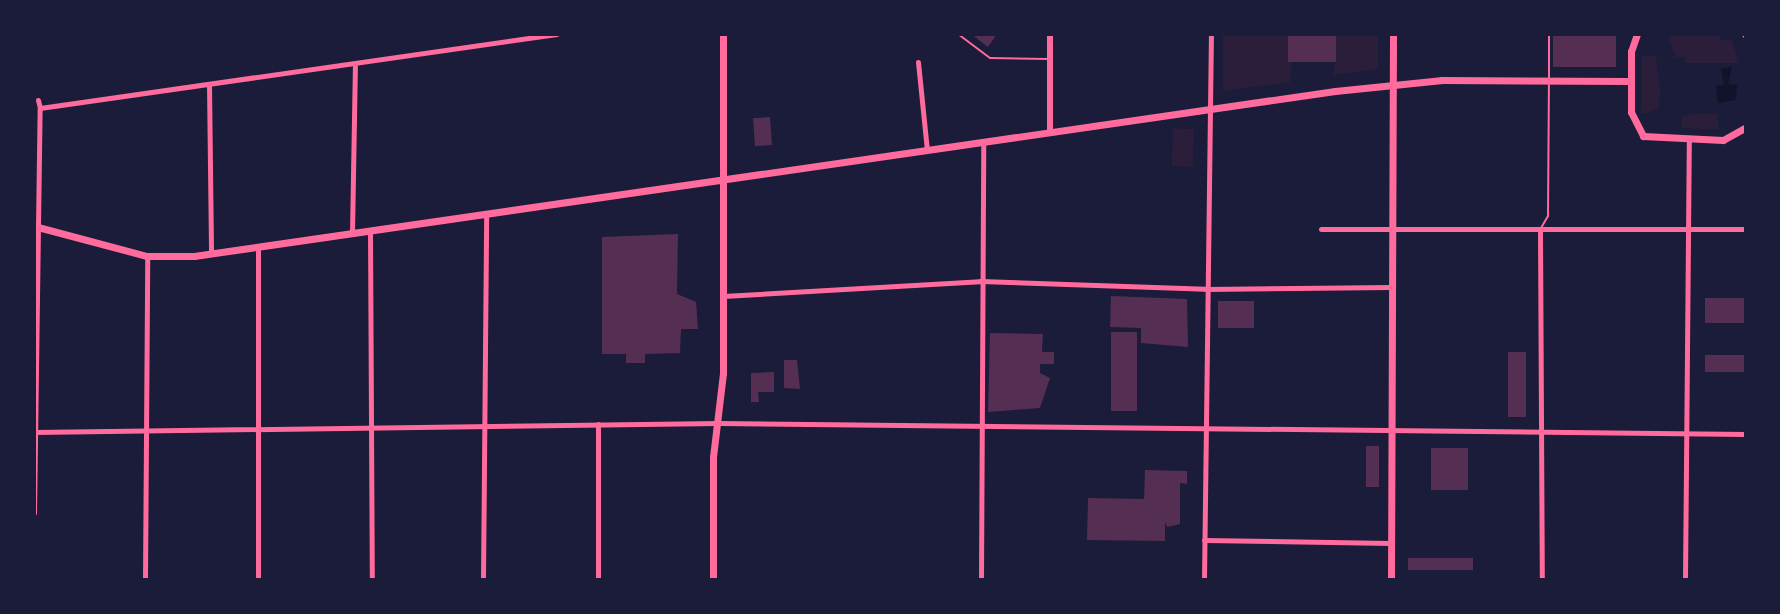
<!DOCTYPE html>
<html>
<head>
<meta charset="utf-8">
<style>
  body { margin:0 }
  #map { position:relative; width:1780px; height:614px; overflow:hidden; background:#1b1b3a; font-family:Commissioner,sans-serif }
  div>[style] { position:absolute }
  .green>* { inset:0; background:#2a1e3b; transform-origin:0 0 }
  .water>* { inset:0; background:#12122b }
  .building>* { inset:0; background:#542f53; transform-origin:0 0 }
  .service>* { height:2px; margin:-1px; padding:0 1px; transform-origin:1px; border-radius:1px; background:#ff6b9d }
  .minor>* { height:5px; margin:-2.5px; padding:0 2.5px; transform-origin:2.5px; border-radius:2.5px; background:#ff6b9d }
  .tertiary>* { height:6px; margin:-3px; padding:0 3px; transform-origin:3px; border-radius:3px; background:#ff6b9d }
  .secondary>* { height:7px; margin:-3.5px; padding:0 3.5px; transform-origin:3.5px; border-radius:3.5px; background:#ff6b9d }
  span { translate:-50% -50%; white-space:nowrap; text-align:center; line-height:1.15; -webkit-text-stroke:8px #1b1b3a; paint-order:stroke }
  .frame { position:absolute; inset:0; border:36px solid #1b1b3a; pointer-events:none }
</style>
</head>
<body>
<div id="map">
  <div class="green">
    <div style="clip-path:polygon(1223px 34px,1288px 34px,1288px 44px,1293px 44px,1290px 82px,1223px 91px)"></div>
    <div style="clip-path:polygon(1378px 34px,1378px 69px,1334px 75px,1336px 35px)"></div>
    <div style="clip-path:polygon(1668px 34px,1719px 34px,1720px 40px,1732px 40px,1739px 63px,1686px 63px,1686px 57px,1675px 57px)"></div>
    <div style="clip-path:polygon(1642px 56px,1656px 56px,1660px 89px,1659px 109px,1646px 113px,1641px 114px)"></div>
    <div style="clip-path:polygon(1691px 114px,1718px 114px,1718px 130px,1682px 128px,1682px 117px)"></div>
    <div style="left:1194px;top:129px;width:38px;height:21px;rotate:92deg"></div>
  </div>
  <div class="water">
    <div style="clip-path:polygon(1732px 67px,1728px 84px,1737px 85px,1736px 100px,1718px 103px,1716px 86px,1724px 85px,1721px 69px)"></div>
  </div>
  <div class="building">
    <div style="clip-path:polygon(971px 34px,997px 34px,988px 47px)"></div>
    <div style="left:1288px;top:34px;width:48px;height:28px"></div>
    <div style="left:1553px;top:34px;width:63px;height:33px"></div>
    <div style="left:770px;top:117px;width:28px;height:17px;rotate:86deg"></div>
    <div style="clip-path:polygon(678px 234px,677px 294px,696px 302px,698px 329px,681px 329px,680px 353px,645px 354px,645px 363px,626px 363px,626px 354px,602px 354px,602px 237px)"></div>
    <div style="clip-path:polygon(1111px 296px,1187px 299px,1188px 347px,1141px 343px,1141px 328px,1110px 327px)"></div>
    <div style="left:1705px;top:298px;width:41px;height:25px"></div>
    <div style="left:1218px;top:301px;width:36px;height:27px"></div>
    <div style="left:1111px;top:332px;width:26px;height:79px"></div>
    <div style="clip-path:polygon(990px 333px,1043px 334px,1042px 352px,1054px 352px,1054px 364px,1040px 364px,1040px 373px,1050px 378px,1040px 408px,988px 412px)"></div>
    <div style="left:1526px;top:352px;width:65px;height:18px;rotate:90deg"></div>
    <div style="left:1705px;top:355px;width:41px;height:17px"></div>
    <div style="clip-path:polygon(784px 360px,797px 360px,800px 389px,784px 388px)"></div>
    <div style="clip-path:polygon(774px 372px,774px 392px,758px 392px,759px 402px,751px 402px,751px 373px)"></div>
    <div style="left:1366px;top:446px;width:13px;height:41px"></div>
    <div style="left:1431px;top:448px;width:37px;height:42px"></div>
    <div style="clip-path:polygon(1145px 470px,1187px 471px,1187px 484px,1180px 483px,1180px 524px,1167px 527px,1165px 522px,1165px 541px,1087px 540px,1088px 498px,1144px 499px)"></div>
    <div style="left:1473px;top:558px;width:12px;height:65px;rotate:90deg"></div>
  </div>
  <div class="service">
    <div style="left:958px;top:34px;width:40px;rotate:37deg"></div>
    <div style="left:990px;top:58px;width:59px;rotate:1deg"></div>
    <div style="left:1549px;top:78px;width:44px;rotate:-90deg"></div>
    <div style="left:1541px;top:228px;width:14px;rotate:-60deg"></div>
    <div style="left:1548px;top:216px;width:131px;rotate:-89.6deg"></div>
  </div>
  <div class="minor">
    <div style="left:918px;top:62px;width:88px;rotate:84.2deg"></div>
    <div style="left:209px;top:85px;width:169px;rotate:89.3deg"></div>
    <div style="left:38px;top:100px;width:8px;rotate:76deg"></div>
    <div style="left:40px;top:108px;width:522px;rotate:-8.15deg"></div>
    <div style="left:1321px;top:229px;width:425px"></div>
    <div style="left:370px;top:230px;width:350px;rotate:89.7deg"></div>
    <div style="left:1540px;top:230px;width:350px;rotate:89.7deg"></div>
    <div style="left:352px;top:233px;width:168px;rotate:-89deg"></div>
    <div style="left:258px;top:247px;width:333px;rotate:90deg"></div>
    <div style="left:723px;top:296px;width:257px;rotate:-3.3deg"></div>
    <div style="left:980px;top:281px;width:225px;rotate:2deg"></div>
    <div style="left:1205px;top:289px;width:186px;rotate:-0.6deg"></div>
    <div style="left:598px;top:424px;width:156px;rotate:90deg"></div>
    <div style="left:34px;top:432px;width:685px;rotate:-0.75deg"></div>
    <div style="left:719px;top:423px;width:1027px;rotate:0.61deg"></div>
    <div style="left:34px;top:513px;width:405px;rotate:-89.2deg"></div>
    <div style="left:1204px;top:540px;width:187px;rotate:0.9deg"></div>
    <div style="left:145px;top:580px;width:324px;rotate:-89.6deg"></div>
    <div style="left:483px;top:580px;width:366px;rotate:-89.5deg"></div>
    <div style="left:981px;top:580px;width:438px;rotate:-89.7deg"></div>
    <div style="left:1204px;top:580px;width:546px;rotate:-89.27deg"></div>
    <div style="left:1685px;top:580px;width:440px;rotate:-89.5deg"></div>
  </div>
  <div class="tertiary">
    <div style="left:1050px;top:133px;width:99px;rotate:-90deg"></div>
  </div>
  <div class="secondary">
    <div style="left:1637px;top:34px;width:18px;rotate:109deg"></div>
    <div style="left:1631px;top:51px;width:61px;rotate:90deg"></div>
    <div style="left:1631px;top:112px;width:27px;rotate:63deg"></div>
    <div style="left:1643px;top:136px;width:80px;rotate:2.9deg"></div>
    <div style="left:1723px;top:140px;width:26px;rotate:-29deg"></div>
    <div style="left:1745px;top:34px;width:1px;rotate:45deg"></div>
    <div style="left:34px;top:226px;width:117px;rotate:14.9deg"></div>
    <div style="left:147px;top:256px;width:47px"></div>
    <div style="left:194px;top:256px;width:1153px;rotate:-8.23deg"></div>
    <div style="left:1335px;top:91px;width:108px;rotate:-5.9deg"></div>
    <div style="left:1442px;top:80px;width:189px;rotate:0.3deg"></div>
    <div style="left:713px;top:580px;width:123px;rotate:-90deg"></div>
    <div style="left:713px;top:457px;width:85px;rotate:-83.2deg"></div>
    <div style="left:723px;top:373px;width:339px;rotate:-90deg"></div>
    <div style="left:1391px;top:580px;width:546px;rotate:-89.79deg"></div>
  </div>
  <div class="frame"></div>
</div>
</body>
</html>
